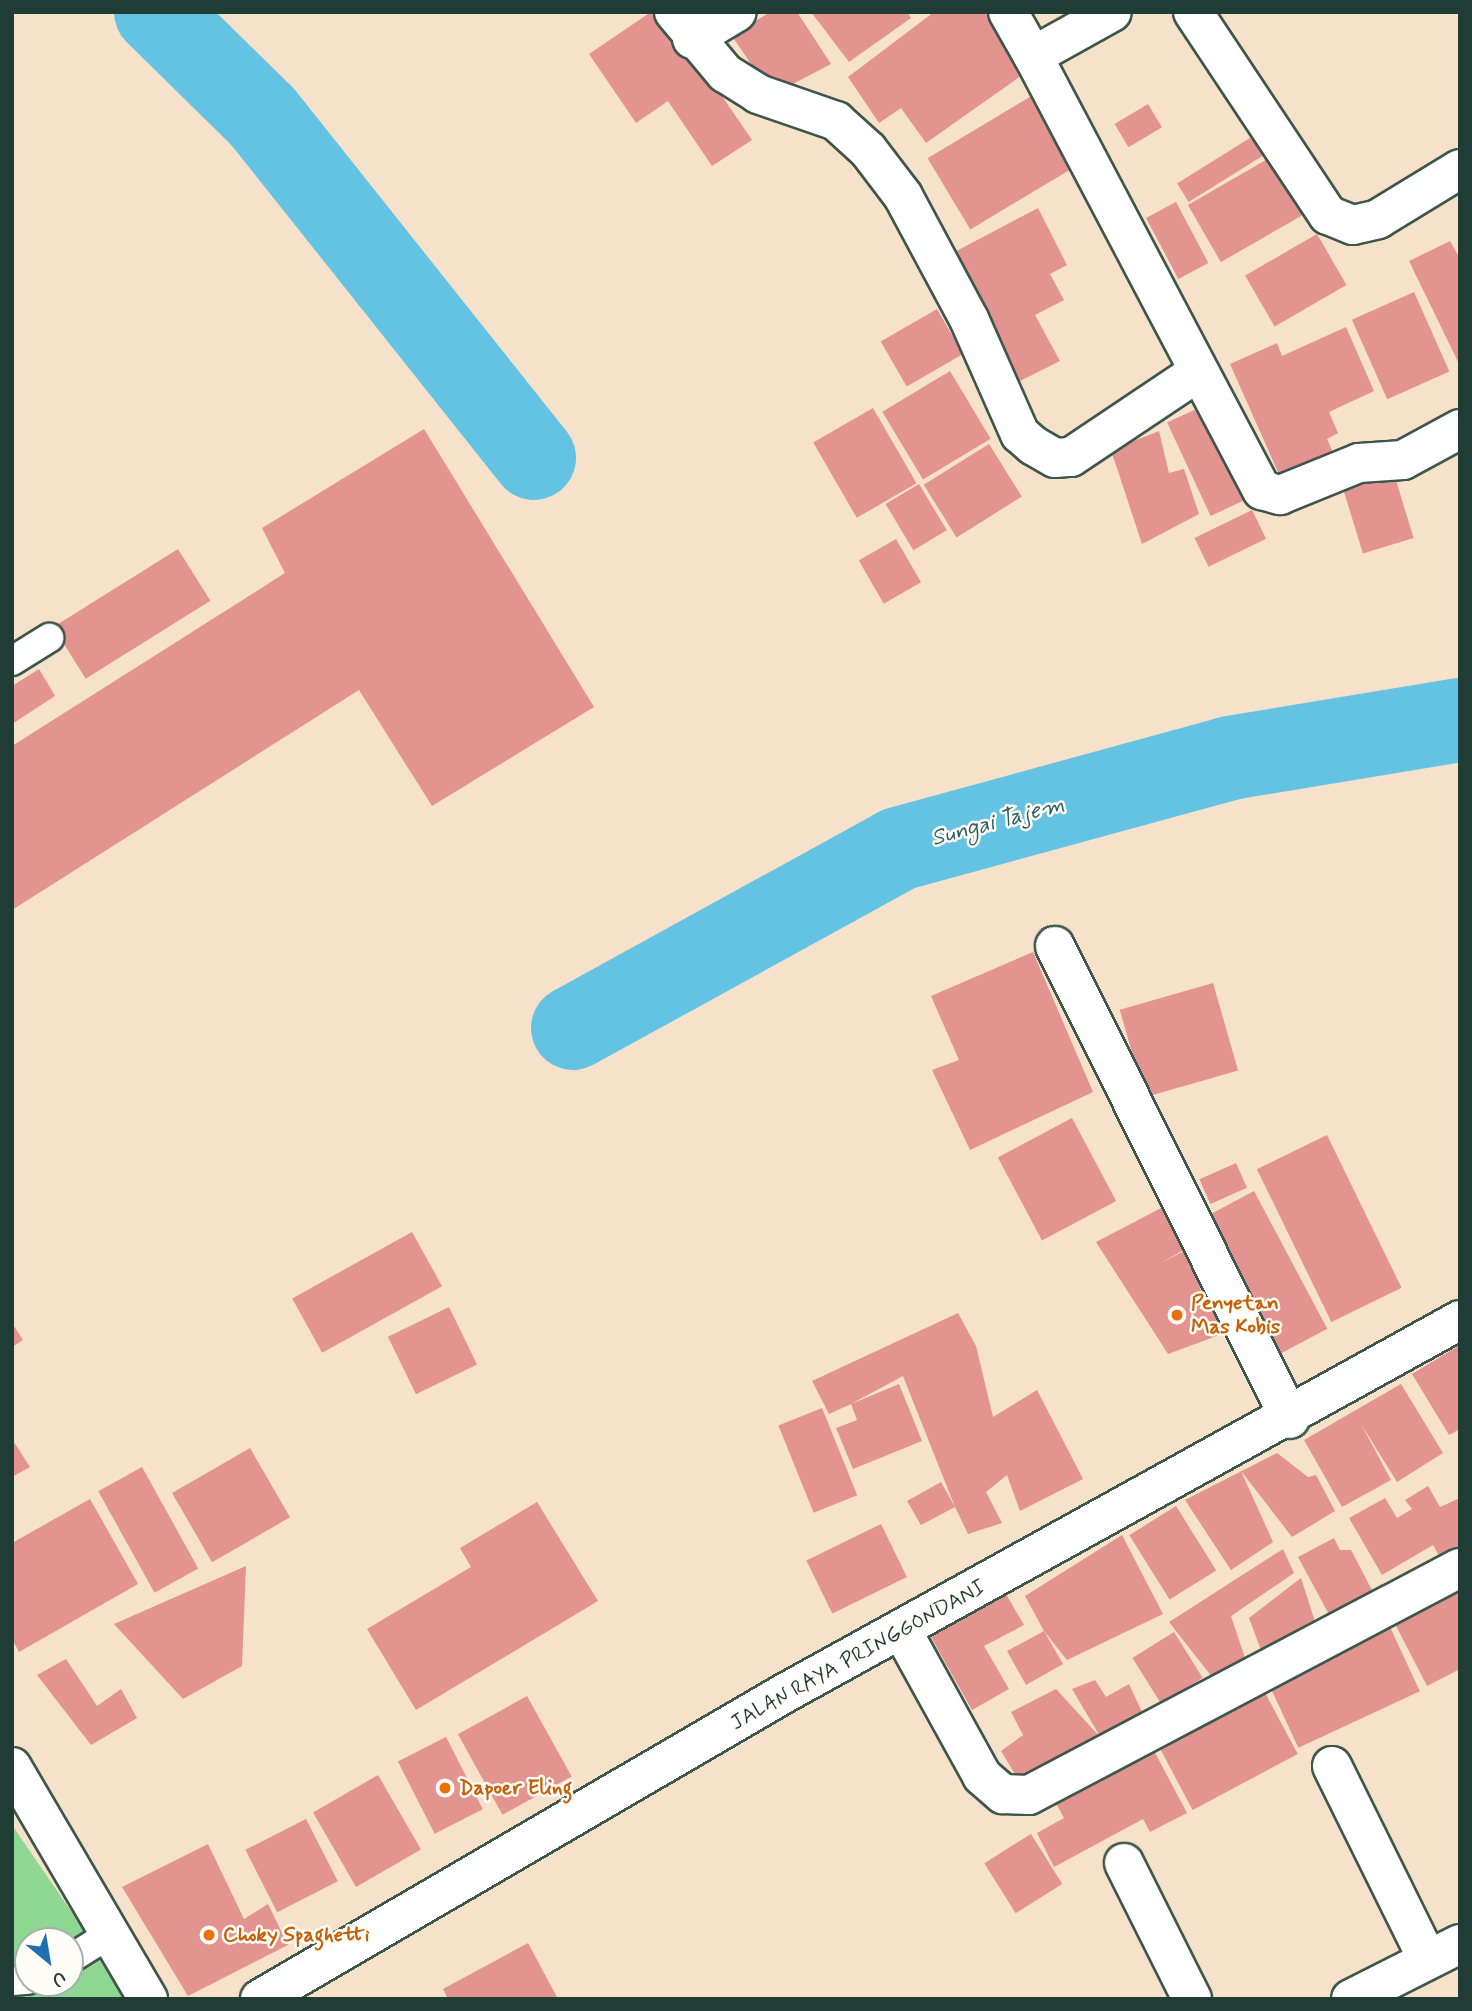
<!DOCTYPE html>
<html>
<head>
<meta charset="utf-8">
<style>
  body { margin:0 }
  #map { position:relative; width:1472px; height:2011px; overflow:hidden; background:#f6e2ca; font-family:Mynerve,sans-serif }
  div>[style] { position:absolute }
  .green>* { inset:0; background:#8dd793 }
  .river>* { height:84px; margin:-42px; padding:0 42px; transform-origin:42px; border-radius:42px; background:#64c2e2 }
  .building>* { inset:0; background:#e39390; transform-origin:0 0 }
  .roads { filter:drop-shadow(2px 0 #3f564a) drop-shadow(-2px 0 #3f564a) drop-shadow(0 2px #3f564a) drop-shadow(0 -2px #3f564a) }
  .service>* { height:28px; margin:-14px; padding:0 14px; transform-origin:14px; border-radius:14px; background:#fff }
  .minor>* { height:38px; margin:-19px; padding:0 19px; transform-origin:19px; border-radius:19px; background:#fff }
  .secondary>* { height:38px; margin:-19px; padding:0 19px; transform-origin:19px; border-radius:19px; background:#fff }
  .dots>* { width:19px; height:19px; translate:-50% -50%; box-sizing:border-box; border:4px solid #fdfcf7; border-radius:50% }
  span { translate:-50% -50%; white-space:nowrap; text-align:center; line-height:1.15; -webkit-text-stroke:5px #fdfcf7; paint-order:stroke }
  .food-label { font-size:21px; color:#c56008; font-weight:700 }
  .left { translate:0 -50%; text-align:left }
  .street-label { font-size:21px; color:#1f3d34 }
  .water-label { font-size:23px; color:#305e60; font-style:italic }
  .frame { position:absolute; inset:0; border:14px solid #1f3d34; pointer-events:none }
  .north { position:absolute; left:14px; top:1927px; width:70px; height:70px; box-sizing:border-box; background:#fdfcf7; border:2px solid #a4b0a9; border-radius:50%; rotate:150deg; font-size:19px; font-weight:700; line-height:28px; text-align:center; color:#1f3d34 }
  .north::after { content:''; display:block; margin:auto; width:24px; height:32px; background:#1f6fb2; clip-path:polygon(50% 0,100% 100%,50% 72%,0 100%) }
</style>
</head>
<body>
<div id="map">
  <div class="green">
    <div style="clip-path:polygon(evenodd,12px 1825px,127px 1993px,130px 1999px,12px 1999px,12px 1825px,28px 1941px,70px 1941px,70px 1983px,28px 1983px,28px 1941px)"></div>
  </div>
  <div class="river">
    <div style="left:156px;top:12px;width:148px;rotate:44.5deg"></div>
    <div style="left:262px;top:116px;width:437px;rotate:51.5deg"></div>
    <div style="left:573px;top:1028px;width:371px;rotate:-28.8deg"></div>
    <div style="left:898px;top:849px;width:344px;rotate:-15.3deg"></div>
    <div style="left:1230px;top:758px;width:233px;rotate:-9.4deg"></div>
  </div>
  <div class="building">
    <div style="clip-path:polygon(651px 12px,694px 67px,700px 64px,752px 140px,712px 166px,668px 101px,636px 123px,589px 54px)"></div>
    <div style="clip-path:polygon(770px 12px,797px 12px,831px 64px,772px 95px,732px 36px)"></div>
    <div style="clip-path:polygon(811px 12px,907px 12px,911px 18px,849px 62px)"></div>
    <div style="clip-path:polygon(934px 12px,994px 12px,1032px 68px,926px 143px,901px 108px,879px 123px,848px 77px)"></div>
    <div style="left:1033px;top:95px;width:83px;height:123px;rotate:59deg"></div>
    <div style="left:1148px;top:104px;width:27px;height:39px;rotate:59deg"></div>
    <div style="left:1261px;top:131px;width:22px;height:99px;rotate:58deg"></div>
    <div style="left:1271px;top:157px;width:66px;height:96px;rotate:60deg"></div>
    <div style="left:1176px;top:202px;width:69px;height:34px;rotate:62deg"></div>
    <div style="clip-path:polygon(1038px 208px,1067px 265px,1050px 274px,1064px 300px,1035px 315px,1060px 361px,1014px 384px,947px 256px)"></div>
    <div style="left:1317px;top:234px;width:59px;height:83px;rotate:60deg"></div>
    <div style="clip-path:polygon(1450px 241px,1460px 259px,1460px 366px,1409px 261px)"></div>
    <div style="left:1414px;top:292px;width:87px;height:68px;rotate:66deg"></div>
    <div style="left:937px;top:309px;width:52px;height:65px;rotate:60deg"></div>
    <div style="clip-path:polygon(1346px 327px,1374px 391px,1329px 412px,1338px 433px,1327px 439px,1339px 466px,1286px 490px,1230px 364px,1277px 343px,1282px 356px)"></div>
    <div style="left:950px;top:371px;width:79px;height:79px;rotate:59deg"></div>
    <div style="left:1207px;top:404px;width:103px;height:44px;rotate:65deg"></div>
    <div style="left:873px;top:408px;width:87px;height:69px;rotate:60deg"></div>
    <div style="clip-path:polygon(424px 429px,594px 707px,432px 806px,359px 690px,12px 910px,12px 746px,285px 573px,262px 528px)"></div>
    <div style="clip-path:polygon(1159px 431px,1169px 473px,1184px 469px,1199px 514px,1142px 544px,1111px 450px)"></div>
    <div style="left:989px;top:444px;width:62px;height:77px;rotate:58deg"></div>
    <div style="left:1394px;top:474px;width:67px;height:53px;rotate:73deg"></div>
    <div style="left:919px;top:484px;width:54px;height:39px;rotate:59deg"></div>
    <div style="left:1252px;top:510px;width:32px;height:64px;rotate:64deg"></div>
    <div style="left:896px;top:539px;width:50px;height:43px;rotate:60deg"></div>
    <div style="left:178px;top:549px;width:61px;height:147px;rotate:58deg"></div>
    <div style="clip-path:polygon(39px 669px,55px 696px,12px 724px,12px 686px)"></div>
    <div style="clip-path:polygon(1033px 952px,1093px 1092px,970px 1150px,932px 1070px,959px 1060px,931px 996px)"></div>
    <div style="left:1213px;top:983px;width:91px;height:97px;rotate:74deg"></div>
    <div style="left:1072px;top:1118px;width:94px;height:84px;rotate:62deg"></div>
    <div style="left:1327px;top:1135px;width:170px;height:78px;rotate:64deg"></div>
    <div style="left:1236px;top:1163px;width:27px;height:40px;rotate:66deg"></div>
    <div style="left:1254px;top:1191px;width:156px;height:61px;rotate:62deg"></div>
    <div style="clip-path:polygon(1167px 1205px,1189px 1247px,1159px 1264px,1186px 1250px,1202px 1293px,1217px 1294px,1230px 1331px,1168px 1354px,1096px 1242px)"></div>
    <div style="left:412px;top:1232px;width:62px;height:137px;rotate:61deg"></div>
    <div style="left:449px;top:1307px;width:64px;height:68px;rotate:64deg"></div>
    <div style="clip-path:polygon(958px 1313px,976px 1346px,993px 1417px,1037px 1390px,1083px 1479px,1020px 1511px,1007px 1475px,986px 1492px,1002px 1523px,968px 1534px,955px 1507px,921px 1525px,907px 1501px,941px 1482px,955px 1507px,903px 1376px,851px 1404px,899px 1384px,922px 1441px,853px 1469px,836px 1428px,857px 1420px,851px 1404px,829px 1414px,812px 1381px)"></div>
    <div style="clip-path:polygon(12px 1323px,23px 1340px,12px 1347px)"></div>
    <div style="clip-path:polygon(1460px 1345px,1460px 1429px,1449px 1435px,1412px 1374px)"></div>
    <div style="clip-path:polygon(1401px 1384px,1443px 1453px,1397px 1482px,1361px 1424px,1391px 1480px,1342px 1507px,1304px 1440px)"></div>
    <div style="left:822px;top:1408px;width:94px;height:47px;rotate:68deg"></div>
    <div style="clip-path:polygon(12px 1439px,30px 1467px,12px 1477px)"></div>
    <div style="left:250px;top:1448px;width:80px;height:90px;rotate:60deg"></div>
    <div style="clip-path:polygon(1277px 1453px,1308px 1477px,1316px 1475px,1335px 1511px,1292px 1537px,1241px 1471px,1273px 1542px,1231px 1570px,1185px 1500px)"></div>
    <div style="left:142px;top:1467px;width:116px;height:50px;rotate:61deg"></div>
    <div style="clip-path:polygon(1428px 1486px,1440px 1507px,1460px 1498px,1460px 1552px,1443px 1563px,1433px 1545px,1382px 1575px,1349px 1518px,1385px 1498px,1397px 1518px,1412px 1509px,1405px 1500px)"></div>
    <div style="clip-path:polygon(90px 1499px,138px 1584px,19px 1652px,12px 1639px,12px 1543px)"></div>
    <div style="clip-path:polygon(537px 1502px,598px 1601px,416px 1710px,367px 1629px,471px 1567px,460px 1548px)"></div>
    <div style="left:1176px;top:1506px;width:76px;height:55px;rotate:58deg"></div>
    <div style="left:881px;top:1524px;width:59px;height:83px;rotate:64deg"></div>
    <div style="clip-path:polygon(1122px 1535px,1163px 1614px,1067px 1660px,1044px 1631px,1063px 1664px,1026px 1685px,1007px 1651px,1044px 1631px,1025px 1596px)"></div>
    <div style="clip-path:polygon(1334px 1538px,1340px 1550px,1351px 1550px,1375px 1596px,1332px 1620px,1298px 1557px)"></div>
    <div style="clip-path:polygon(1283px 1549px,1294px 1573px,1231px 1616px,1245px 1658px,1212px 1677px,1169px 1622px)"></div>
    <div style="clip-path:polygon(246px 1566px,242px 1666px,183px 1699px,114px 1624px)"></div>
    <div style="clip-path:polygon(1301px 1578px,1317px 1628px,1265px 1661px,1249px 1618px)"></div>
    <div style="clip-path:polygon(1460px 1587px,1460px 1669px,1427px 1686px,1394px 1622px)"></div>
    <div style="clip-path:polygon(1006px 1594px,1024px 1625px,984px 1646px,1009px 1689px,972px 1710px,931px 1637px)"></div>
    <div style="left:1389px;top:1625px;width:73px;height:134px;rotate:65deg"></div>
    <div style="left:1174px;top:1632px;width:54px;height:49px;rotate:58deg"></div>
    <div style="clip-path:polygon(66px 1659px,97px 1706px,121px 1689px,137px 1718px,91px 1745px,37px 1675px)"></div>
    <div style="clip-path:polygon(1095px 1680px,1106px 1697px,1129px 1684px,1142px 1712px,1101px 1738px,1072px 1689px)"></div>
    <div style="left:1262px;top:1687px;width:76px;height:119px;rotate:62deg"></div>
    <div style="clip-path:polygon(1056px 1689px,1101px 1738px,1021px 1784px,1001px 1751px,1023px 1735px,1011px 1712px)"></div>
    <div style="left:527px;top:1696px;width:92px;height:79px;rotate:61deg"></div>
    <div style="left:446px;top:1737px;width:81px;height:54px;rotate:63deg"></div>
    <div style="clip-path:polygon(1152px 1747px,1187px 1813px,1150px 1832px,1143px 1819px,1054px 1867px,1037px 1833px,1064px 1818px,1054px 1800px)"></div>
    <div style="left:378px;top:1775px;width:86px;height:75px;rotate:60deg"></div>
    <div style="left:306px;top:1819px;width:70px;height:68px;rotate:63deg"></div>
    <div style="left:1031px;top:1834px;width:59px;height:55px;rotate:58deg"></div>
    <div style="clip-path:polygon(208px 1844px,244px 1919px,268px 1904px,288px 1945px,188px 1996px,122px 1887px)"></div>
    <div style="clip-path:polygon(528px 1943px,558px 1999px,448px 1999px,443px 1989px)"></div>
  </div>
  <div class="roads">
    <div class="service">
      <div style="left:12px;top:661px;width:44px;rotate:-31.9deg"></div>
      <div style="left:70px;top:1959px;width:51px;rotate:-32.1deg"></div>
      <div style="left:12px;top:1981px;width:16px;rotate:-4deg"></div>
    </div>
    <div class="minor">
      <div style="left:674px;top:12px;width:80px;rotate:50.1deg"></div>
      <div style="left:725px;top:73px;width:39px;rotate:32deg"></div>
      <div style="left:758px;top:94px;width:83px;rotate:19.1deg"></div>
      <div style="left:836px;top:121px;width:43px;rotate:42.2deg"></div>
      <div style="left:868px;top:150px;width:58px;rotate:52.7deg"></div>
      <div style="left:903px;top:196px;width:140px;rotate:61.8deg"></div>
      <div style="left:969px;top:319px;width:126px;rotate:66.1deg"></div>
      <div style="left:1020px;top:434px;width:18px;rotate:41deg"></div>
      <div style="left:1034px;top:446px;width:24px;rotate:30deg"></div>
      <div style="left:1055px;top:458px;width:16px;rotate:-4deg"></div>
      <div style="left:1071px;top:457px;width:153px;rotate:-33.8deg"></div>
      <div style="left:1008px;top:12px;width:51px;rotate:60.4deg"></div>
      <div style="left:1033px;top:56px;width:90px;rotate:-29.1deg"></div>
      <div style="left:1193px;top:12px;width:244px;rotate:56.4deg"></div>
      <div style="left:1328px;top:215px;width:27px;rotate:22deg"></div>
      <div style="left:1353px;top:225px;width:26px;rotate:-13deg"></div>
      <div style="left:1378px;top:219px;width:96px;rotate:-31.4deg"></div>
      <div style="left:692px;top:39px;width:52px;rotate:-31deg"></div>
      <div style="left:1033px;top:56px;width:491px;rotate:62.2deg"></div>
      <div style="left:1262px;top:490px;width:19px;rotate:16deg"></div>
      <div style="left:1280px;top:495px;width:85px;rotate:-22.1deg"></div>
      <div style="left:1359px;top:463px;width:44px;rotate:-3.9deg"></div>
      <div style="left:1403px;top:460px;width:65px;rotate:-28.5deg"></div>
      <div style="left:1055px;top:946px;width:528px;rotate:63.58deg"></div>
      <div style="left:901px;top:1629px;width:168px;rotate:61.1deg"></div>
      <div style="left:982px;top:1776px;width:28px;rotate:41deg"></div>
      <div style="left:1003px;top:1794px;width:26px;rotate:2deg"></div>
      <div style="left:1029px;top:1795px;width:487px;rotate:-27.8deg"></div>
      <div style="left:1332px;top:1766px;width:216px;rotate:63.7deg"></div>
      <div style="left:1124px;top:1863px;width:152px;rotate:63.4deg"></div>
      <div style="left:260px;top:1999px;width:608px;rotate:-30.24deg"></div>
      <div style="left:785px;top:1693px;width:771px;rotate:-28.92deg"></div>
      <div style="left:1351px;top:1999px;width:122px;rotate:-26.8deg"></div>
    </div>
    <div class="secondary">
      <div style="left:12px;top:1767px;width:269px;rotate:59.6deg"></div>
    </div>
  </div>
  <div class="dots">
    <div style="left:1177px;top:1315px;background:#e8710a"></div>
    <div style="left:445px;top:1788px;background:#e8710a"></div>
    <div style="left:209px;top:1935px;background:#e8710a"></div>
  </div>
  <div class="food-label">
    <span class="left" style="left:1191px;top:1315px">Penyetan<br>Mas Kobis</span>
    <span class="left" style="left:459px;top:1788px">Dapoer Eling</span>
    <span class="left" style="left:223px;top:1935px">Choky Spaghetti</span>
  </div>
  <div class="street-label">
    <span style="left:858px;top:1655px;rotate:-29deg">JALAN RAYA PRINGGONDANI</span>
  </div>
  <div class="water-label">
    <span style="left:998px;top:822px;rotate:-15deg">Sungai Tajem</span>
  </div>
  <div class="frame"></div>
  <div class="north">U</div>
</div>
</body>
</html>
